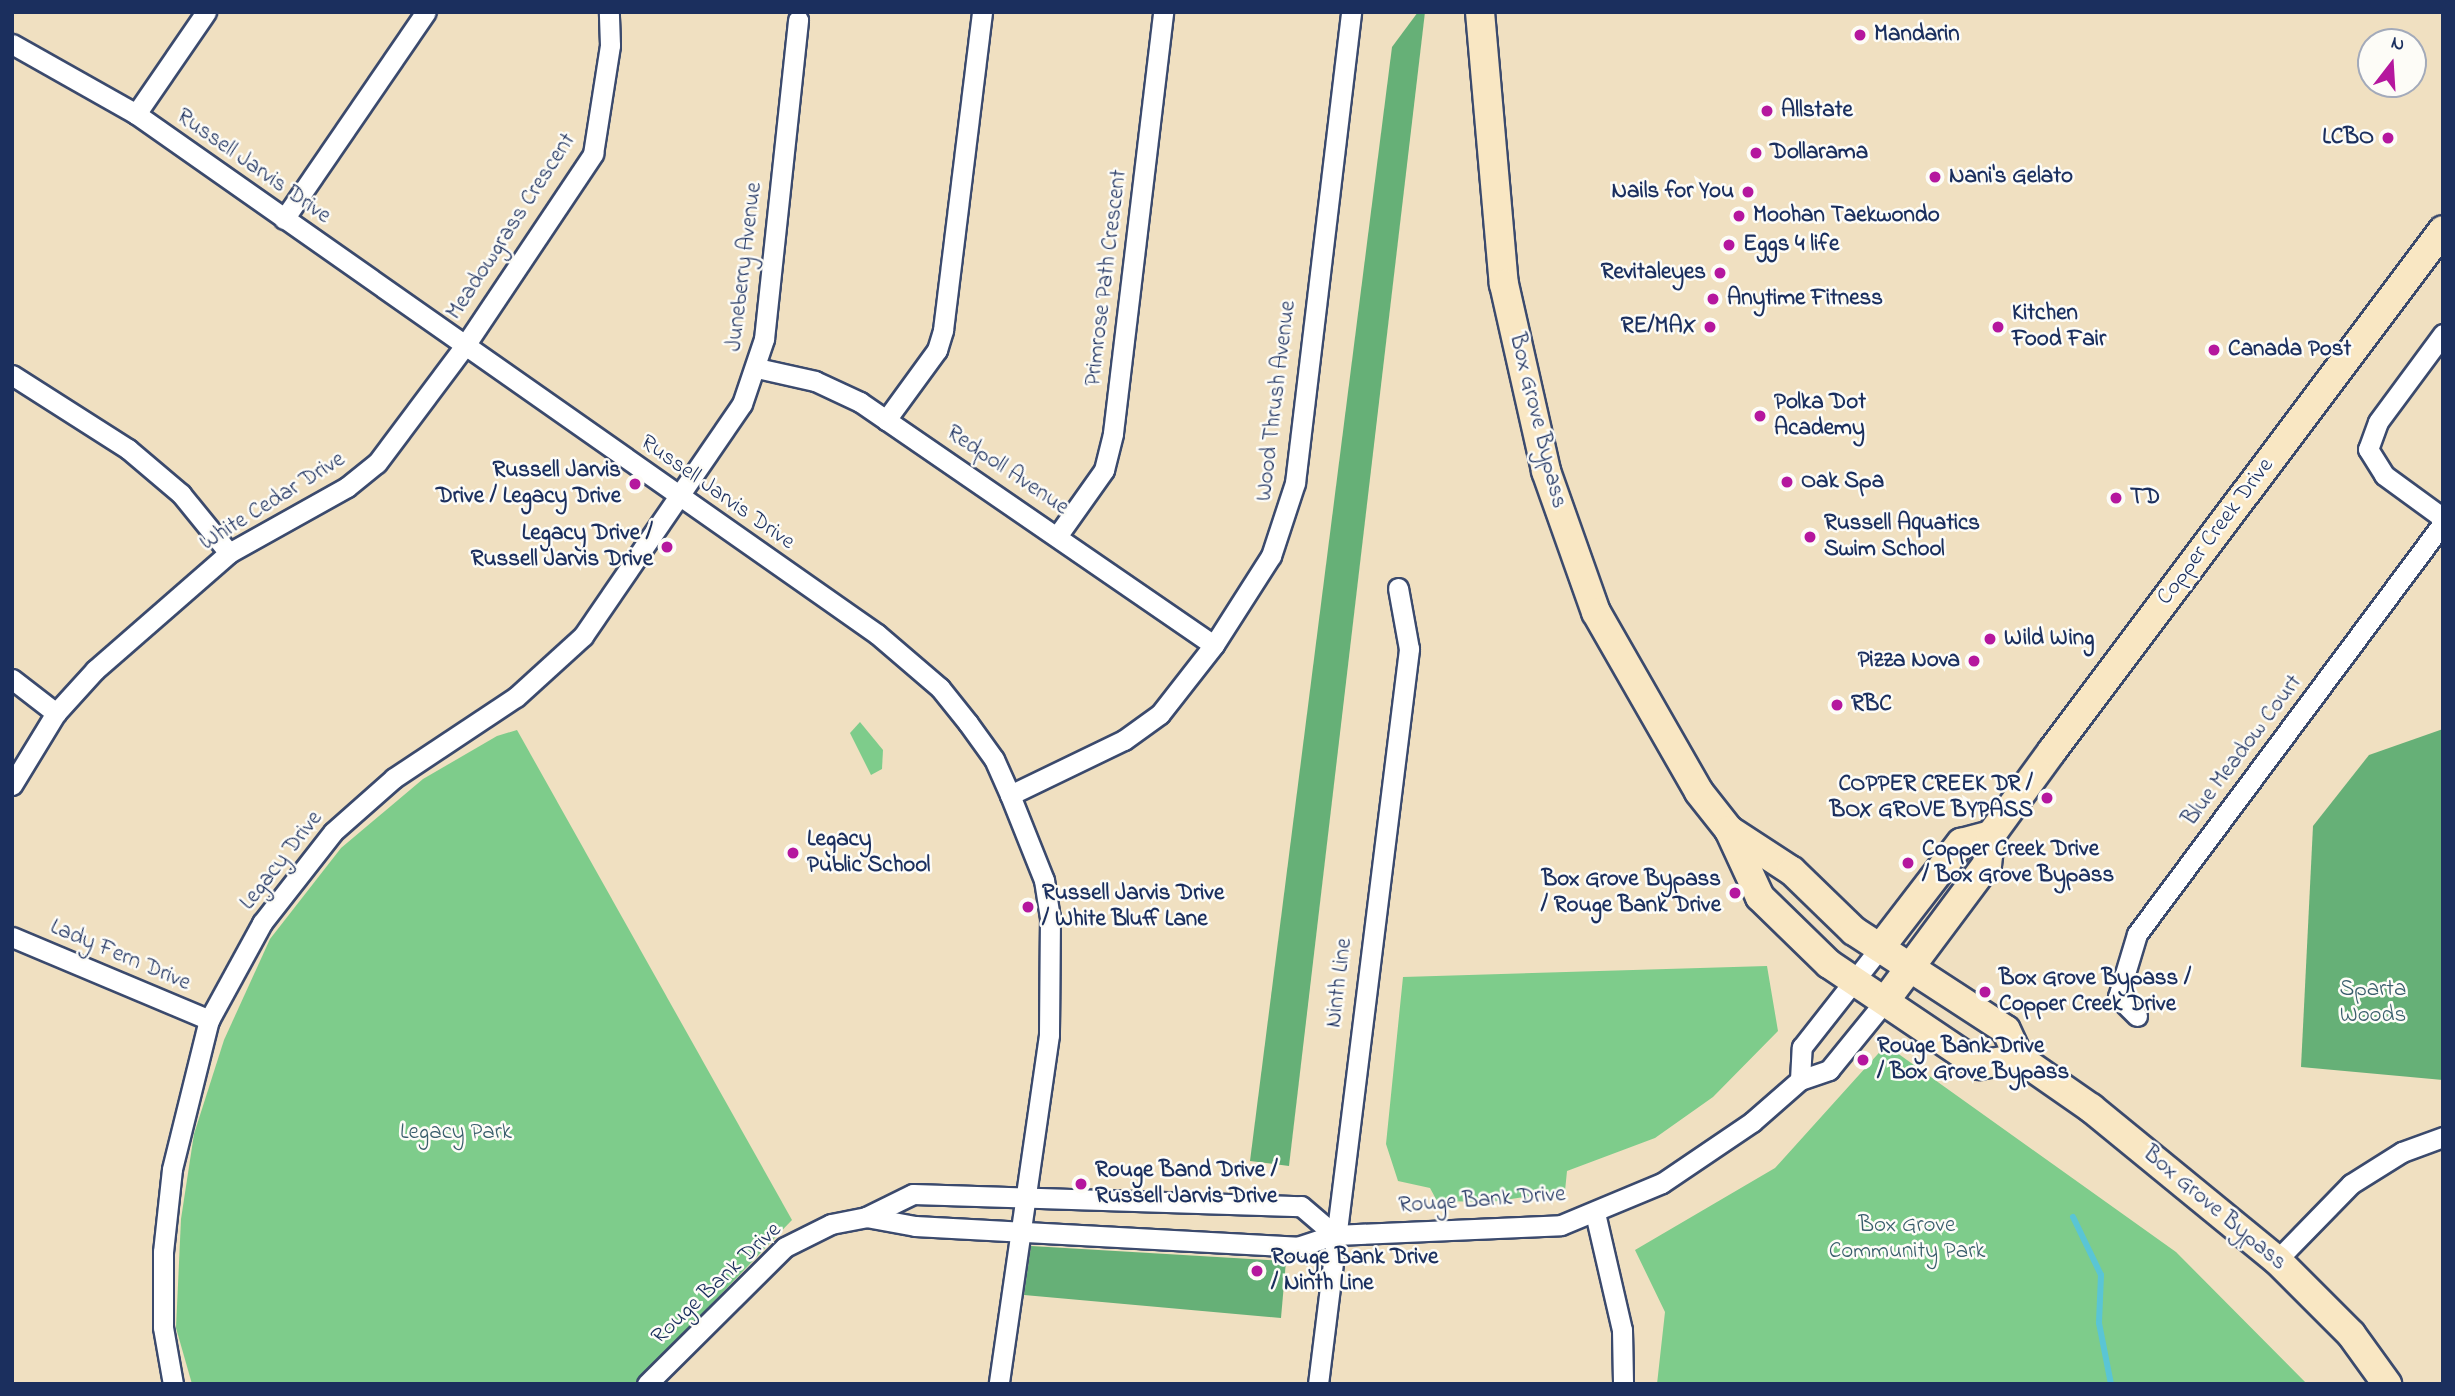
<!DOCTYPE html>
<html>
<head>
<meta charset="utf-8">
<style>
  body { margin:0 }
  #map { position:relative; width:2455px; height:1396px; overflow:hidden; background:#f0e0c1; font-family:"Indie Flower",sans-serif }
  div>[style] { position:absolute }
  .green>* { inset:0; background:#7ecc8b }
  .forest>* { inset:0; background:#66b077 }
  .stream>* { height:6px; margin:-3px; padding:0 3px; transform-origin:3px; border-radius:3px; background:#5ac5d5 }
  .roads { filter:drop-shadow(2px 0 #3b4a6d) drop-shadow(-2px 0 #3b4a6d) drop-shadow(0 2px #3b4a6d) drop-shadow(0 -2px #3b4a6d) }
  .street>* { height:19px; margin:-9.5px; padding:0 9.5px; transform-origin:9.5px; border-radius:9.5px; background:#fff }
  .secondary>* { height:28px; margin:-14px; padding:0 14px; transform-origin:14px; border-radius:14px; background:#f9e7c3 }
  .dots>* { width:19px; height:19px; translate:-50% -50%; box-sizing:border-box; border:4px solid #fdfcf7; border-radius:50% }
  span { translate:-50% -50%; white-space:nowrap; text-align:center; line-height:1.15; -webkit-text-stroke:5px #fdfcf7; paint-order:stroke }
  .poi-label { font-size:23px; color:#1b2f5e; font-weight:700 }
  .left { translate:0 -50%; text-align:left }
  .right { translate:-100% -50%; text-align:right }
  .street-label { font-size:23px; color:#1b2f5e }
  .park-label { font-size:23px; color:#395e6c }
  .frame { position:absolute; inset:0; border:14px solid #1b2f5e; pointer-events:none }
  .north { position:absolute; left:2357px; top:28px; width:70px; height:70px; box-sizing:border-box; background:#fdfcf7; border:2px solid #a3aaba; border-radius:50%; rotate:17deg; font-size:19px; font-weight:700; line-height:28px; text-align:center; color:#1b2f5e }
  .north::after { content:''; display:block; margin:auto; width:24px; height:32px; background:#b5179e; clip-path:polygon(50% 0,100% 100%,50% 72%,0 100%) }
</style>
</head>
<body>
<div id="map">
  <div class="green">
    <div style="clip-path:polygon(860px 722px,883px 750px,882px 769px,871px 775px,850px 733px)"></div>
    <div style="clip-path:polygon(517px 730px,792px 1220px,635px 1384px,192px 1384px,176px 1328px,181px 1219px,194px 1134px,224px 1040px,270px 939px,341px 848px,423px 779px,497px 736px)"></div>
    <div style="clip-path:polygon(1767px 966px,1778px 1031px,1713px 1097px,1655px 1138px,1567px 1171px,1565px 1191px,1491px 1202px,1437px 1201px,1430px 1188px,1398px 1181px,1386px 1144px,1403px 977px)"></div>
    <div style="clip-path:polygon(1886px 1045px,2176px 1252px,2307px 1384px,1657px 1384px,1665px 1312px,1635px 1250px,1775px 1168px)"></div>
  </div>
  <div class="forest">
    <div style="clip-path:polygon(1418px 12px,1425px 12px,1289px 1166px,1250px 1161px,1392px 47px)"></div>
    <div style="clip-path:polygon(2443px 729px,2443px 1080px,2301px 1067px,2313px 826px,2369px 755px)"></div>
    <div style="clip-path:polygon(1031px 1246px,1286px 1261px,1281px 1318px,1024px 1295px)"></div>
  </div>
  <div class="stream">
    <div style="left:2073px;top:1217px;width:64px;rotate:64.2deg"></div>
    <div style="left:2101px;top:1275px;width:48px;rotate:92.4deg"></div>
    <div style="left:2099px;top:1323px;width:62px;rotate:78.9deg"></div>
  </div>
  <div class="roads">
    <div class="street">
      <div style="left:12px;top:44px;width:142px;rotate:29.4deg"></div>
      <div style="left:136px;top:114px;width:905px;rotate:35.06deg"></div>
      <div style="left:877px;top:634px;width:83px;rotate:40.6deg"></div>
      <div style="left:940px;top:688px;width:45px;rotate:51.3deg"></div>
      <div style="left:968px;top:723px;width:44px;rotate:54.2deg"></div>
      <div style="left:994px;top:759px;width:39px;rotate:66deg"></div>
      <div style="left:1010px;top:795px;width:92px;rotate:68.2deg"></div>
      <div style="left:1044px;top:880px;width:37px;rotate:81deg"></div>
      <div style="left:1050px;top:917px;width:118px;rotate:90.5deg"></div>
      <div style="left:1049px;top:1035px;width:353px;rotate:98.2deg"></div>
      <div style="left:136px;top:114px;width:124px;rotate:-55.5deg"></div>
      <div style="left:284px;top:219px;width:251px;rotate:-55.6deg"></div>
      <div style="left:2443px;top:334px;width:109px;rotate:126.5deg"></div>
      <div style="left:2378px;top:422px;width:29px;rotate:110deg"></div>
      <div style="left:2368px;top:449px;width:31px;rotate:58deg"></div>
      <div style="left:2384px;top:475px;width:73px;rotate:36.1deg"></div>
      <div style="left:757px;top:368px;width:59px;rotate:12.6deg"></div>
      <div style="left:815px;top:381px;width:50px;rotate:25deg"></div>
      <div style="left:860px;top:402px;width:429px;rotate:34.5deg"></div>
      <div style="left:12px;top:375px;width:138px;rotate:32.5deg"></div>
      <div style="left:128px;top:449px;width:70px;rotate:40.3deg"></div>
      <div style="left:181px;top:494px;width:76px;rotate:50.9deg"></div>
      <div style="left:886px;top:420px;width:87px;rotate:-53.9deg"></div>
      <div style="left:937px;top:350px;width:21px;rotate:-73deg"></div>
      <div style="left:943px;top:330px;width:320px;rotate:-83deg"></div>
      <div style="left:1058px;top:535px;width:80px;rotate:-54.7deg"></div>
      <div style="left:1104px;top:470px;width:38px;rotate:-76deg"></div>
      <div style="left:1113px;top:433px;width:424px;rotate:-83.2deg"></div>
      <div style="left:12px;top:679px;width:56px;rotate:37.7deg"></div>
      <div style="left:12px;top:785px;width:84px;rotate:-58.6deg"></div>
      <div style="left:56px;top:713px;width:58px;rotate:-47.8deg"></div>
      <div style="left:95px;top:670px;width:178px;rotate:-41.1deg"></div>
      <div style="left:229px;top:553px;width:135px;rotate:-29.2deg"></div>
      <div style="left:347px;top:487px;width:38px;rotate:-39deg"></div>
      <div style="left:377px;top:463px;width:149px;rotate:-53.2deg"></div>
      <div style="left:466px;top:344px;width:229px;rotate:-56.2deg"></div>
      <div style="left:593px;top:154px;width:110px;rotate:-81.1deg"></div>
      <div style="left:610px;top:45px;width:33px;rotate:-92deg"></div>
      <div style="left:1010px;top:795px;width:127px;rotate:-25.8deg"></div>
      <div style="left:1124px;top:740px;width:44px;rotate:-35.8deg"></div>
      <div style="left:1160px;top:714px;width:88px;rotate:-52deg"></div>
      <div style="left:1214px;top:645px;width:106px;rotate:-57.4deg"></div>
      <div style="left:1271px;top:556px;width:77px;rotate:-71.8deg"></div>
      <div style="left:1295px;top:483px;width:474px;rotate:-83.2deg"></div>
      <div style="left:12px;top:937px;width:214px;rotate:22.8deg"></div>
      <div style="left:2137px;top:1016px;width:27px;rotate:-135deg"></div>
      <div style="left:2118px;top:997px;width:66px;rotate:-73.2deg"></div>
      <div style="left:2137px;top:934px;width:512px;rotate:-53.33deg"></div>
      <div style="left:1800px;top:1080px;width:33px;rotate:-87deg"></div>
      <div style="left:1802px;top:1047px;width:126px;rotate:-51.8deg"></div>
      <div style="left:1595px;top:1213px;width:120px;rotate:77deg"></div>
      <div style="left:1622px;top:1330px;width:54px;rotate:88.9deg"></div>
      <div style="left:866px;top:1217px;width:50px;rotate:10.4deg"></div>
      <div style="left:915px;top:1226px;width:383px;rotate:3.1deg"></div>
      <div style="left:1297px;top:1247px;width:40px;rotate:-18deg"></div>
      <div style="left:1335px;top:1235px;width:226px;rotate:-2.5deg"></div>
      <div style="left:1561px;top:1225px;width:109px;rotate:-22.6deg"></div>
      <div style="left:1662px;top:1183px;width:109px;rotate:-34.1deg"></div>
      <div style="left:1752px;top:1122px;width:64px;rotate:-41.2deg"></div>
      <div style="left:1800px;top:1080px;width:31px;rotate:-19deg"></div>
      <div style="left:1829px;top:1070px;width:89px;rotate:-50.9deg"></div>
      <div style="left:2277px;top:1260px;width:106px;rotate:-45.8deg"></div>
      <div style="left:2351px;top:1184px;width:60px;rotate:-32.1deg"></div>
      <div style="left:2402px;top:1152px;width:44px;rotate:-20.1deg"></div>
      <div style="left:173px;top:1384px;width:58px;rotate:-100deg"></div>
      <div style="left:163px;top:1327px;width:75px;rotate:-90deg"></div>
      <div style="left:163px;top:1252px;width:83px;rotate:-83.8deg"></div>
      <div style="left:172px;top:1169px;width:154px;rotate:-76.1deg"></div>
      <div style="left:209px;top:1020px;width:111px;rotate:-61.3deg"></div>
      <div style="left:262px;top:923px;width:115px;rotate:-52deg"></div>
      <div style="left:333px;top:832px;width:81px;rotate:-41.5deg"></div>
      <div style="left:394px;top:778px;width:146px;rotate:-33.6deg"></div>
      <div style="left:516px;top:697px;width:91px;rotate:-42.3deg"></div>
      <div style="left:583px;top:636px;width:281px;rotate:-55.6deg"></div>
      <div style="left:742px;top:404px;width:69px;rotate:-71.3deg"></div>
      <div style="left:764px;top:339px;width:321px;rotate:-83.9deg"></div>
      <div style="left:647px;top:1384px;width:194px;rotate:-44.8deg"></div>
      <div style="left:785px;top:1247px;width:51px;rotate:-26.6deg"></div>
      <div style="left:831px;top:1224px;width:36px;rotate:-11deg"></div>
      <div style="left:866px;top:1217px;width:52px;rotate:-26.1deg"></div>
      <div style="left:913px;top:1194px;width:388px;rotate:1.8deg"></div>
      <div style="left:1301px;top:1206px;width:45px;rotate:40.5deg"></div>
      <div style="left:1318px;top:1384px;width:741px;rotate:-82.94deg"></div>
      <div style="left:1409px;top:649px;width:62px;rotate:-100.2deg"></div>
    </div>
    <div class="secondary">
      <div style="left:1480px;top:12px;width:273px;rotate:85deg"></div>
      <div style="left:1504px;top:284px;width:192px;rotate:77.3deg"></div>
      <div style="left:1546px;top:471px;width:150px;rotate:70.5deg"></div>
      <div style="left:1596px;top:612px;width:207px;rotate:60.2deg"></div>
      <div style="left:1699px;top:792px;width:48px;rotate:51.7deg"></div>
      <div style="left:1729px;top:830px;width:74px;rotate:65.2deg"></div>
      <div style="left:1760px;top:897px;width:96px;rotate:44.2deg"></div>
      <div style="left:1829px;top:964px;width:181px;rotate:34deg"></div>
      <div style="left:1979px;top:1065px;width:41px;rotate:-9.9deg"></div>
      <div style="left:1729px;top:830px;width:75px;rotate:33.1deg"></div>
      <div style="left:1792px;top:871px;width:86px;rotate:44.1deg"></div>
      <div style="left:1854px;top:931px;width:181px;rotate:33.1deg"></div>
      <div style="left:2006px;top:1030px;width:31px;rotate:65deg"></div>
      <div style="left:2019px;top:1058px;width:88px;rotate:34.8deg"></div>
      <div style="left:2091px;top:1108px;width:240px;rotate:39.3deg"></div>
      <div style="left:2277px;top:1260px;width:105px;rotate:45deg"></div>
      <div style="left:2351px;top:1334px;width:62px;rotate:54.2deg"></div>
      <div style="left:1880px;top:948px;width:133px;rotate:-52.4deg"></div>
      <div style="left:1961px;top:843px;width:31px;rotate:-15deg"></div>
      <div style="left:1885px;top:1001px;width:171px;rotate:-53.3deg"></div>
      <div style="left:1987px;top:864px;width:29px;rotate:-82deg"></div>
      <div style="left:1991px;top:835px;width:104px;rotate:-54deg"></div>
      <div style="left:2052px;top:751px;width:651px;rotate:-53.11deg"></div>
    </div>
  </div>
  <div class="dots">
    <div style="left:1860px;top:35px;background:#b5179e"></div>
    <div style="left:1767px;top:111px;background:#b5179e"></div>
    <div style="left:2388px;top:138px;background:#b5179e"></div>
    <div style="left:1756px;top:153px;background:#b5179e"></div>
    <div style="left:1935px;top:177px;background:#b5179e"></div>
    <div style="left:1748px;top:192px;background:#b5179e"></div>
    <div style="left:1739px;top:216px;background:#b5179e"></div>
    <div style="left:1729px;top:245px;background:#b5179e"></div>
    <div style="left:1720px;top:273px;background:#b5179e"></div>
    <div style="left:1713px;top:299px;background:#b5179e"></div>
    <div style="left:1710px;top:327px;background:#b5179e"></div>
    <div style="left:1998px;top:327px;background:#b5179e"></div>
    <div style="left:2214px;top:350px;background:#b5179e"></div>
    <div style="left:1760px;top:416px;background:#b5179e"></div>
    <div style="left:1787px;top:482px;background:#b5179e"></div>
    <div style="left:635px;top:484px;background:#b5179e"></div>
    <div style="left:2116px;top:498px;background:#b5179e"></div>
    <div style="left:1810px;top:537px;background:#b5179e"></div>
    <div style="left:667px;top:547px;background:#b5179e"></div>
    <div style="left:1990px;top:639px;background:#b5179e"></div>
    <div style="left:1974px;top:661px;background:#b5179e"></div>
    <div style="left:1837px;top:705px;background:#b5179e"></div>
    <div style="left:2047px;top:798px;background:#b5179e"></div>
    <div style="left:793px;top:853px;background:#b5179e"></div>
    <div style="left:1908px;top:863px;background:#b5179e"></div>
    <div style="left:1735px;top:893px;background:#b5179e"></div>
    <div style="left:1028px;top:907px;background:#b5179e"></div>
    <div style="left:1985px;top:992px;background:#b5179e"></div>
    <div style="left:1863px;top:1060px;background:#b5179e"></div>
    <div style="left:1081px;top:1184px;background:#b5179e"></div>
    <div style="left:1257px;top:1271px;background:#b5179e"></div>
  </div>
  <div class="poi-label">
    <span class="left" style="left:1874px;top:35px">Mandarin</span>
    <span class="left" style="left:1781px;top:111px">Allstate</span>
    <span class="right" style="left:2374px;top:138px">LCBO</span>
    <span class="left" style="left:1770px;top:153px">Dollarama</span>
    <span class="left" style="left:1949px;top:177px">Nani's Gelato</span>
    <span class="right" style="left:1734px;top:192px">Nails for You</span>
    <span class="left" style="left:1753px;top:216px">Moohan Taekwondo</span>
    <span class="left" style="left:1743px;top:245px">Eggs 4 life</span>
    <span class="right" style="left:1706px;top:273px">Revitaleyes</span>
    <span class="left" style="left:1727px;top:299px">Anytime Fitness</span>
    <span class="left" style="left:2012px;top:327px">Kitchen<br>Food Fair</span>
    <span class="right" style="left:1696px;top:327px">RE/MAX</span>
    <span class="left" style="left:2228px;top:350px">Canada Post</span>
    <span class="left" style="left:1774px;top:416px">Polka Dot<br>Academy</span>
    <span class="right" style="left:621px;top:484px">Russell Jarvis<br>Drive / Legacy Drive</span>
    <span class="left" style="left:1801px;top:482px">Oak Spa</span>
    <span class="left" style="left:2130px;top:498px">TD</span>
    <span class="left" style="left:1824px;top:537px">Russell Aquatics<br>Swim School</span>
    <span class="right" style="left:653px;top:547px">Legacy Drive /<br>Russell Jarvis Drive</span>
    <span class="left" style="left:2004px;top:639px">Wild Wing</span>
    <span class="right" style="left:1960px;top:661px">Pizza Nova</span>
    <span class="left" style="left:1851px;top:705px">RBC</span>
    <span class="right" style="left:2033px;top:798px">COPPER CREEK DR /<br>BOX GROVE BYPASS</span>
    <span class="left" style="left:807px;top:853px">Legacy<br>Public School</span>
    <span class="left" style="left:1922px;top:863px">Copper Creek Drive<br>/ Box Grove Bypass</span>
    <span class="right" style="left:1721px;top:893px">Box Grove Bypass<br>/ Rouge Bank Drive</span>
    <span class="left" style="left:1042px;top:907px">Russell Jarvis Drive<br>/ White Bluff Lane</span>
    <span class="left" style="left:1999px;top:992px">Box Grove Bypass /<br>Copper Creek Drive</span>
    <span class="left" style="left:1877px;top:1060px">Rouge Bank Drive<br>/ Box Grove Bypass</span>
    <span class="left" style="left:1095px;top:1184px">Rouge Band Drive /<br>Russell Jarvis Drive</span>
    <span class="left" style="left:1271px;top:1271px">Rouge Bank Drive<br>/ Ninth Line</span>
  </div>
  <div class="street-label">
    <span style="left:253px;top:167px;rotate:35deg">Russell Jarvis Drive</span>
    <span style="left:512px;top:227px;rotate:-57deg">Meadowgrass Crescent</span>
    <span style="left:745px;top:267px;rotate:-83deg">Juneberry Avenue</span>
    <span style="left:1107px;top:278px;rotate:-83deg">Primrose Path Crescent</span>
    <span style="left:1277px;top:401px;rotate:-83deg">Wood Thrush Avenue</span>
    <span style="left:1537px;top:421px;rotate:76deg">Box Grove Bypass</span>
    <span style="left:1007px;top:471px;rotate:34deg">Redpoll Avenue</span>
    <span style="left:717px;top:493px;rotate:35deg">Russell Jarvis Drive</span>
    <span style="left:273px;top:502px;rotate:-32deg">White Cedar Drive</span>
    <span style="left:2216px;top:532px;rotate:-53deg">Copper Creek Drive</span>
    <span style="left:2243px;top:751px;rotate:-53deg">Blue Meadow Court</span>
    <span style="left:282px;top:861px;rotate:-52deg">Legacy Drive</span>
    <span style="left:120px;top:956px;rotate:23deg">Lady Fern Drive</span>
    <span style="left:1340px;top:983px;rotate:-83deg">Ninth Line</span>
    <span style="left:1482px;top:1201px;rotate:-4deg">Rouge Bank Drive</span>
    <span style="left:2214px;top:1209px;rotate:40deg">Box Grove Bypass</span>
    <span style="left:717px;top:1284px;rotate:-43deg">Rouge Bank Drive</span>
  </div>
  <div class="park-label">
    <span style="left:2373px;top:1003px">Sparta<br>Woods</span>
    <span style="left:456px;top:1133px">Legacy Park</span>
    <span style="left:1907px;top:1239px">Box Grove<br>Community Park</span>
  </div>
  <div class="frame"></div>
  <div class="north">N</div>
</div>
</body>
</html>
